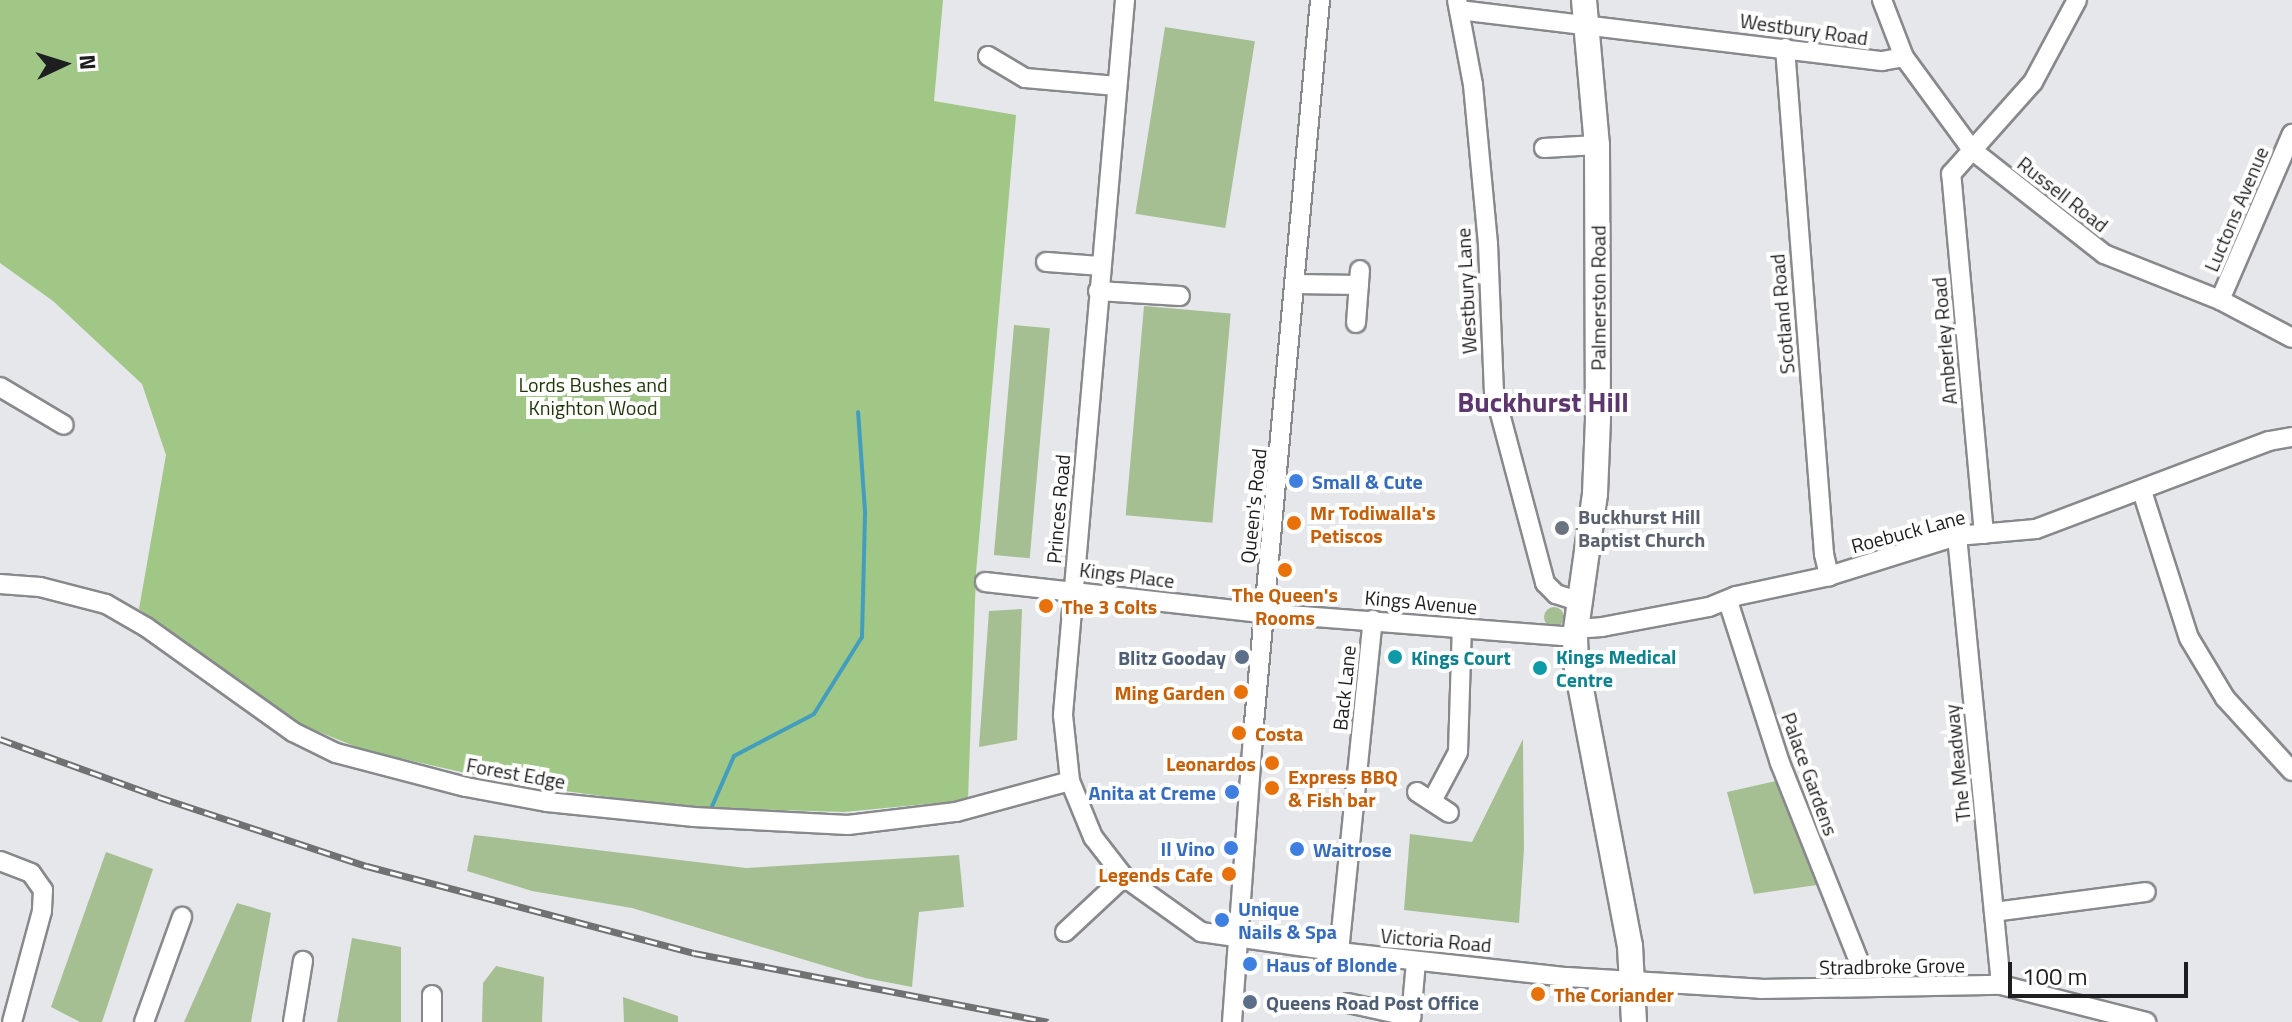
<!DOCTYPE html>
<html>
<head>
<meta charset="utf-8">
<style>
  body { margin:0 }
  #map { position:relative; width:2292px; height:1022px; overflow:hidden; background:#e6e7ea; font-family:"Titillium Web",sans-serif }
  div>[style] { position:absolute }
  .green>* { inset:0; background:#a5bf93; transform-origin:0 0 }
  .round { border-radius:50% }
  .forest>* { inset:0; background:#a1c786 }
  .stream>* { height:4px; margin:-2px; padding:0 2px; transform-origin:2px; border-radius:2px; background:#439ebd }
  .roads { filter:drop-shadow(2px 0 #88898c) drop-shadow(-2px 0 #88898c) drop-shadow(0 2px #88898c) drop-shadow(0 -2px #88898c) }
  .minor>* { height:18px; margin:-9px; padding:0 9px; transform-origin:9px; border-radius:9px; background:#fff }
  .major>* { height:24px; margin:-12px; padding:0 12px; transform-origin:12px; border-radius:12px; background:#fff }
  .rail>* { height:7px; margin-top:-3.5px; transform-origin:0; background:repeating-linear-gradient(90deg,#fff 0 12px,#707173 0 24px); box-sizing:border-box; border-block:2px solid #707173 }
  .dots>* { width:22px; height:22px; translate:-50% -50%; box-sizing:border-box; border:4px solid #fff; border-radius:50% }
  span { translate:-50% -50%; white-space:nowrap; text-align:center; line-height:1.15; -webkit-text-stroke:8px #fff; paint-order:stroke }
  .street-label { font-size:20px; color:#1e1e20 }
  .park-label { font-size:20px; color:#1e3507 }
  .shop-label { font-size:20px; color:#366cbe; font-weight:700 }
  .left { translate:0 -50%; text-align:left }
  .right { translate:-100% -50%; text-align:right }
  .food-label { font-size:20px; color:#c56008; font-weight:700 }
  .worship-label { font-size:20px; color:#5b616d; font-weight:700 }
  .culture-label { font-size:20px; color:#0d838f; font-weight:700 }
  .service-label { font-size:20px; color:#4e5e75; font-weight:700 }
  .district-label { font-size:28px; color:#5d366d; font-weight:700 }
  .north { position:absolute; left:24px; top:24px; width:80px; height:80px; -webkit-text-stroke:6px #fff; paint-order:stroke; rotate:86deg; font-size:22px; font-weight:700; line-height:32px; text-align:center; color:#1e1e20 }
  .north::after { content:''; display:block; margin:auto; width:28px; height:36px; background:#1e1e20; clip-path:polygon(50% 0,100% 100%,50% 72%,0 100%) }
  .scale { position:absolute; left:2008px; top:962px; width:180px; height:36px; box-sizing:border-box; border:4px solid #1e1e20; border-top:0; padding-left:10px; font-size:24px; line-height:28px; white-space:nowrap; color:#1e1e20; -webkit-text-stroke:6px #fff; paint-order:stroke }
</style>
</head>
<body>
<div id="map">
  <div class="green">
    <div style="left:1165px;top:27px;width:91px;height:189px;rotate:9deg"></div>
    <div style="left:1144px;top:306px;width:87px;height:210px;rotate:5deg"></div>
    <div style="left:1014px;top:325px;width:36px;height:231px;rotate:5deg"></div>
    <div class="round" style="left:1544px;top:607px;width:20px;height:20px"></div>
    <div style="clip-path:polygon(1022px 609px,1017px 740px,979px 747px,989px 611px)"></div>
    <div style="clip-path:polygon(1523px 739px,1524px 849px,1519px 923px,1404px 910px,1410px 834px,1472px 842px)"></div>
    <div style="clip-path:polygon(1776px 781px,1817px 885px,1754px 894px,1727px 792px)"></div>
    <div style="clip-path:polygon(474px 835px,746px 868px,959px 855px,964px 907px,919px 912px,912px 987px,865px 978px,632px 908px,532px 891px,467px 871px)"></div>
    <div style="clip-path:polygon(106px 852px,153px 869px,102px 1022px,80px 1022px,51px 1007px)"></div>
    <div style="clip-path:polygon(237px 903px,271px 913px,251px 1022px,184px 1022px)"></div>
    <div style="clip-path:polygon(352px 938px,401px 947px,401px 1022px,337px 1022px)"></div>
    <div style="clip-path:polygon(496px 966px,544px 977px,542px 1022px,482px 1022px,483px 983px)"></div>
    <div style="clip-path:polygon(623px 997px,678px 1016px,678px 1022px,624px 1022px)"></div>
  </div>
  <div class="forest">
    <div style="clip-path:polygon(0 0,943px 0,934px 101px,1016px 115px,976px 573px,968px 800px,844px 812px,682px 807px,514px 784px,364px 750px,302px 725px,139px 609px,166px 455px,142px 384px,53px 301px,0 263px)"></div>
  </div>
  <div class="stream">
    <div style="left:710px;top:811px;width:60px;rotate:-66.4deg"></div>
    <div style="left:734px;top:756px;width:90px;rotate:-27.7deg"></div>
    <div style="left:814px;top:714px;width:91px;rotate:-58.1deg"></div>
    <div style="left:862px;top:637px;width:126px;rotate:-88.6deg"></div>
    <div style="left:865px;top:511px;width:99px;rotate:-94deg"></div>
  </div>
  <div class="roads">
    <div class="minor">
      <div style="left:1125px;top:0;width:718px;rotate:94.96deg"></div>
      <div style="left:1063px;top:715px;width:66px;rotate:83.9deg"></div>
      <div style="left:1070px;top:781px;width:61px;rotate:67.7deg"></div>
      <div style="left:1093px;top:837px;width:51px;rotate:52.2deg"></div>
      <div style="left:1124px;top:877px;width:95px;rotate:35.5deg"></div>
      <div style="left:1201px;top:932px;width:139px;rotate:8.2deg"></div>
      <div style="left:1339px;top:952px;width:229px;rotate:6.3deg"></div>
      <div style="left:1567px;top:977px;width:194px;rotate:3.5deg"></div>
      <div style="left:1761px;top:989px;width:240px;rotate:-1deg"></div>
      <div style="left:2001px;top:985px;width:150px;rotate:14.3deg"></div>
      <div style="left:1457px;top:0;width:86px;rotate:79.3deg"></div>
      <div style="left:1473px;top:85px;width:160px;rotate:84.6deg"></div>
      <div style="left:1488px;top:244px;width:147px;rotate:87.7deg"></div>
      <div style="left:1494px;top:391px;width:199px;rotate:75.1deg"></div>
      <div style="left:1545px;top:583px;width:16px;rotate:45deg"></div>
      <div style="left:1556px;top:594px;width:23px;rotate:18deg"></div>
      <div style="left:1882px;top:0;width:61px;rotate:68.9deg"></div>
      <div style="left:1904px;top:57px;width:115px;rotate:53.8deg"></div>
      <div style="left:1972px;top:150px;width:168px;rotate:38.2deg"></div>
      <div style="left:2104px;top:254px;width:125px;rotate:21.6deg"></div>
      <div style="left:2220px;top:300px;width:81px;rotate:27.8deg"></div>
      <div style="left:1459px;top:10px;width:426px;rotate:6.9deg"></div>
      <div style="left:1882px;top:61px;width:22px;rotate:-10deg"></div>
      <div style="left:1785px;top:48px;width:508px;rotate:85.59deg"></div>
      <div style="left:1824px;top:554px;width:23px;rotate:77deg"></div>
      <div style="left:988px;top:56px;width:43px;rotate:30.7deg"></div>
      <div style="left:1025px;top:78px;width:92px;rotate:5deg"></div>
      <div style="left:1544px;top:148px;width:53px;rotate:-3.2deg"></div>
      <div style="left:1046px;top:262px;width:54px;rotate:4.2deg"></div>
      <div style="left:1295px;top:284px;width:64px;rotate:0.9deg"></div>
      <div style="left:1098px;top:291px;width:82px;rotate:3.5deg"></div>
      <div style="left:2220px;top:300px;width:181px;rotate:-66.6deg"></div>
      <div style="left:1356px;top:323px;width:53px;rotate:-85.7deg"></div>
      <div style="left:0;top:387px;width:74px;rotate:30.7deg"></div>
      <div style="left:2142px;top:491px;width:154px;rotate:72.3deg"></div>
      <div style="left:2189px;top:638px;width:70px;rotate:59deg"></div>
      <div style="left:2225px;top:698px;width:99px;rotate:47.5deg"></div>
      <div style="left:1984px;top:534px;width:362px;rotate:-95.2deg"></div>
      <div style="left:1951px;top:174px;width:123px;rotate:-48.3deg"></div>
      <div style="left:2033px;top:82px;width:93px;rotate:-61.8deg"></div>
      <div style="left:1957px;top:536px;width:451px;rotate:84.4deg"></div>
      <div style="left:985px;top:582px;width:280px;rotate:6.4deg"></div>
      <div style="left:1263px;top:613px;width:313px;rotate:4.4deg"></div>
      <div style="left:0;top:584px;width:40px;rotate:4.3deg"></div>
      <div style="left:40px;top:587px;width:68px;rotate:14.4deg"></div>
      <div style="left:106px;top:604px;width:46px;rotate:29.9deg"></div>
      <div style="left:146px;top:627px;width:181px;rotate:35.5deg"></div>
      <div style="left:293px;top:732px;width:48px;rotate:26deg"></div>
      <div style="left:336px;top:753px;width:134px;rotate:14.7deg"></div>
      <div style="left:466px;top:787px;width:82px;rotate:10.5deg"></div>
      <div style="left:547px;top:802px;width:148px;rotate:5.8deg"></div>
      <div style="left:694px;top:817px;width:154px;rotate:3deg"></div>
      <div style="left:848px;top:825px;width:109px;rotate:-6.9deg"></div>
      <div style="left:956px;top:812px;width:118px;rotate:-15.2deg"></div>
      <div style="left:1728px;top:601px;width:170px;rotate:72.2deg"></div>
      <div style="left:1780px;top:763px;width:211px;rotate:68.3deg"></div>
      <div style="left:1575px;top:629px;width:27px;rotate:-4deg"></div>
      <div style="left:1602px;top:627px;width:109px;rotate:-10.6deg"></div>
      <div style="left:1709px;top:607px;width:29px;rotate:-22deg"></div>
      <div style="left:1736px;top:596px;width:95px;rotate:-12.1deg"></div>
      <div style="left:1829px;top:576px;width:134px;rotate:-17.4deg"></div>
      <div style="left:1957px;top:536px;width:79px;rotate:-5.1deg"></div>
      <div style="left:2036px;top:529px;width:249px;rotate:-20.7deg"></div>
      <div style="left:2269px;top:441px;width:23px;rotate:-10deg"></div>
      <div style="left:1417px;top:792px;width:38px;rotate:33deg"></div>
      <div style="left:1432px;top:801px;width:55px;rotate:-62deg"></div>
      <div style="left:1458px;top:752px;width:124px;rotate:-88.2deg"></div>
      <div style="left:0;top:861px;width:33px;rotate:21deg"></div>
      <div style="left:31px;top:873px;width:21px;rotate:55deg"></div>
      <div style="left:43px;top:890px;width:21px;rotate:93deg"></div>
      <div style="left:42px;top:911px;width:115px;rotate:105.1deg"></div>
      <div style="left:1994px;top:912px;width:153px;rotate:-7.5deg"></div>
      <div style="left:1065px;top:932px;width:81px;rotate:-43deg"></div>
      <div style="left:1339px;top:952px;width:334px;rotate:-84.2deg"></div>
      <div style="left:432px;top:995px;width:27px;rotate:90deg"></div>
      <div style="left:1348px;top:1003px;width:65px;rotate:12.5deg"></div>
      <div style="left:1411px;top:1017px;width:55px;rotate:-84.8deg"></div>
      <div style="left:144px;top:1022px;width:112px;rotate:-70.1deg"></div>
      <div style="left:293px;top:1022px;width:62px;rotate:-80.7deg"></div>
      <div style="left:1232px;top:1022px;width:300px;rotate:-85.8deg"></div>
      <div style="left:1254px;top:723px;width:726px;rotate:-84.78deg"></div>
    </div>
    <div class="major">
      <div style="left:1584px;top:0;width:146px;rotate:84.9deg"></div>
      <div style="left:1597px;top:145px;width:274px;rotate:89.8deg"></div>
      <div style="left:1598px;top:419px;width:75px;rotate:92.3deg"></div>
      <div style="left:1595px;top:494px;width:144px;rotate:98deg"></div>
      <div style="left:1575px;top:637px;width:26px;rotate:88deg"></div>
      <div style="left:1576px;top:663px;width:288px;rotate:79.2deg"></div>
      <div style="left:1630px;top:946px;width:76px;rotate:87deg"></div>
    </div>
  </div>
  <div class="rail">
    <div style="left:0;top:739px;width:169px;rotate:20deg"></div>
    <div style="left:159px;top:797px;width:219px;rotate:18.4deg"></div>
    <div style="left:367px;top:866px;width:338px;rotate:14.9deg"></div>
    <div style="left:694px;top:953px;width:361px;rotate:11deg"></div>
  </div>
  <div class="dots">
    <div style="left:1296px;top:481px;background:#3f7fe0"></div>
    <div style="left:1294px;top:523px;background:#e8710a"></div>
    <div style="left:1562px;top:528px;background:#6b7280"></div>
    <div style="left:1285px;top:570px;background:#e8710a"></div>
    <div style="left:1046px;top:606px;background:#e8710a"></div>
    <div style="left:1242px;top:657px;background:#5c6f8a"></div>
    <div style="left:1395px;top:657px;background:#0f9aa8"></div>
    <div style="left:1540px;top:668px;background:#0f9aa8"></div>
    <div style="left:1241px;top:692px;background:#e8710a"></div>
    <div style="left:1239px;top:733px;background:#e8710a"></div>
    <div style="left:1272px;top:763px;background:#e8710a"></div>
    <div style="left:1272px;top:788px;background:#e8710a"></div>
    <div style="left:1232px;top:792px;background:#3f7fe0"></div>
    <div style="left:1231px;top:848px;background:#3f7fe0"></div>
    <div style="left:1297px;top:849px;background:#3f7fe0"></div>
    <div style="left:1229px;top:874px;background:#e8710a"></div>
    <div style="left:1222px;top:920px;background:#3f7fe0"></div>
    <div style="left:1250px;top:964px;background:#3f7fe0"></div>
    <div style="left:1538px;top:994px;background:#e8710a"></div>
    <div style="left:1250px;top:1002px;background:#5c6f8a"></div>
  </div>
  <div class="street-label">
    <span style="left:1804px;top:29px;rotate:8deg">Westbury Road</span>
    <span style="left:2063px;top:194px;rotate:38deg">Russell Road</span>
    <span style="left:2236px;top:209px;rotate:-67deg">Luctons Avenue</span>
    <span style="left:1466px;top:291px;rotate:-93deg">Westbury Lane</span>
    <span style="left:1598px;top:298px;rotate:-90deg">Palmerston Road</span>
    <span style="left:1782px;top:314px;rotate:-95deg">Scotland Road</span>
    <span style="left:1944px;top:341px;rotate:-95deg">Amberley Road</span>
    <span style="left:1253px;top:506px;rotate:-84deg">Queen's Road</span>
    <span style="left:1058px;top:509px;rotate:-85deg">Princes Road</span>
    <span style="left:1908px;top:531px;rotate:-15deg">Roebuck Lane</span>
    <span style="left:1127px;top:575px;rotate:7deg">Kings Place</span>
    <span style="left:1421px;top:602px;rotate:5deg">Kings Avenue</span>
    <span style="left:1344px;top:688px;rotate:-84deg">Back Lane</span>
    <span style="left:1957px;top:763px;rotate:-96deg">The Meadway</span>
    <span style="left:516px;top:773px;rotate:10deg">Forest Edge</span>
    <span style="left:1810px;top:774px;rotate:70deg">Palace Gardens</span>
    <span style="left:1436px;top:940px;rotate:5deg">Victoria Road</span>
    <span style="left:1892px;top:966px;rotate:-1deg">Stradbroke Grove</span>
  </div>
  <div class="park-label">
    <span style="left:593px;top:396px">Lords Bushes and<br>Knighton Wood</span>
  </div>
  <div class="shop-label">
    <span class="left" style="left:1312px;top:481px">Small &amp; Cute</span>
    <span class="right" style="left:1216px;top:792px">Anita at Creme</span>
    <span class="right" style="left:1215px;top:848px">Il Vino</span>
    <span class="left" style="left:1313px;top:849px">Waitrose</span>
    <span class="left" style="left:1238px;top:920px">Unique<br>Nails &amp; Spa</span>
    <span class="left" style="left:1266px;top:964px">Haus of Blonde</span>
  </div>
  <div class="food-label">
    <span class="left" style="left:1310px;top:524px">Mr Todiwalla's<br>Petiscos</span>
    <span style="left:1285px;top:606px">The Queen's<br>Rooms</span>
    <span class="left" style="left:1062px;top:606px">The 3 Colts</span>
    <span class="right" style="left:1225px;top:692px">Ming Garden</span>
    <span class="left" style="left:1255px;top:733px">Costa</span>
    <span class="right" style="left:1256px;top:763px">Leonardos</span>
    <span class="left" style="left:1288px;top:788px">Express BBQ<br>&amp; Fish bar</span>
    <span class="right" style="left:1213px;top:874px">Legends Cafe</span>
    <span class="left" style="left:1554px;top:994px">The Coriander</span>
  </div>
  <div class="worship-label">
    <span class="left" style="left:1578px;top:528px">Buckhurst Hill<br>Baptist Church</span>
  </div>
  <div class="culture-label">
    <span class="left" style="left:1556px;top:668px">Kings Medical<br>Centre</span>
    <span class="left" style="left:1411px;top:657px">Kings Court</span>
  </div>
  <div class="service-label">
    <span class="right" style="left:1226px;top:657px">Blitz Gooday</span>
    <span class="left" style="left:1266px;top:1002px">Queens Road Post Office</span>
  </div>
  <div class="district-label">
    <span style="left:1543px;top:402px">Buckhurst Hill</span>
  </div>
  <div class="north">N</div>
  <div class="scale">100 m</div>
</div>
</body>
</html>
